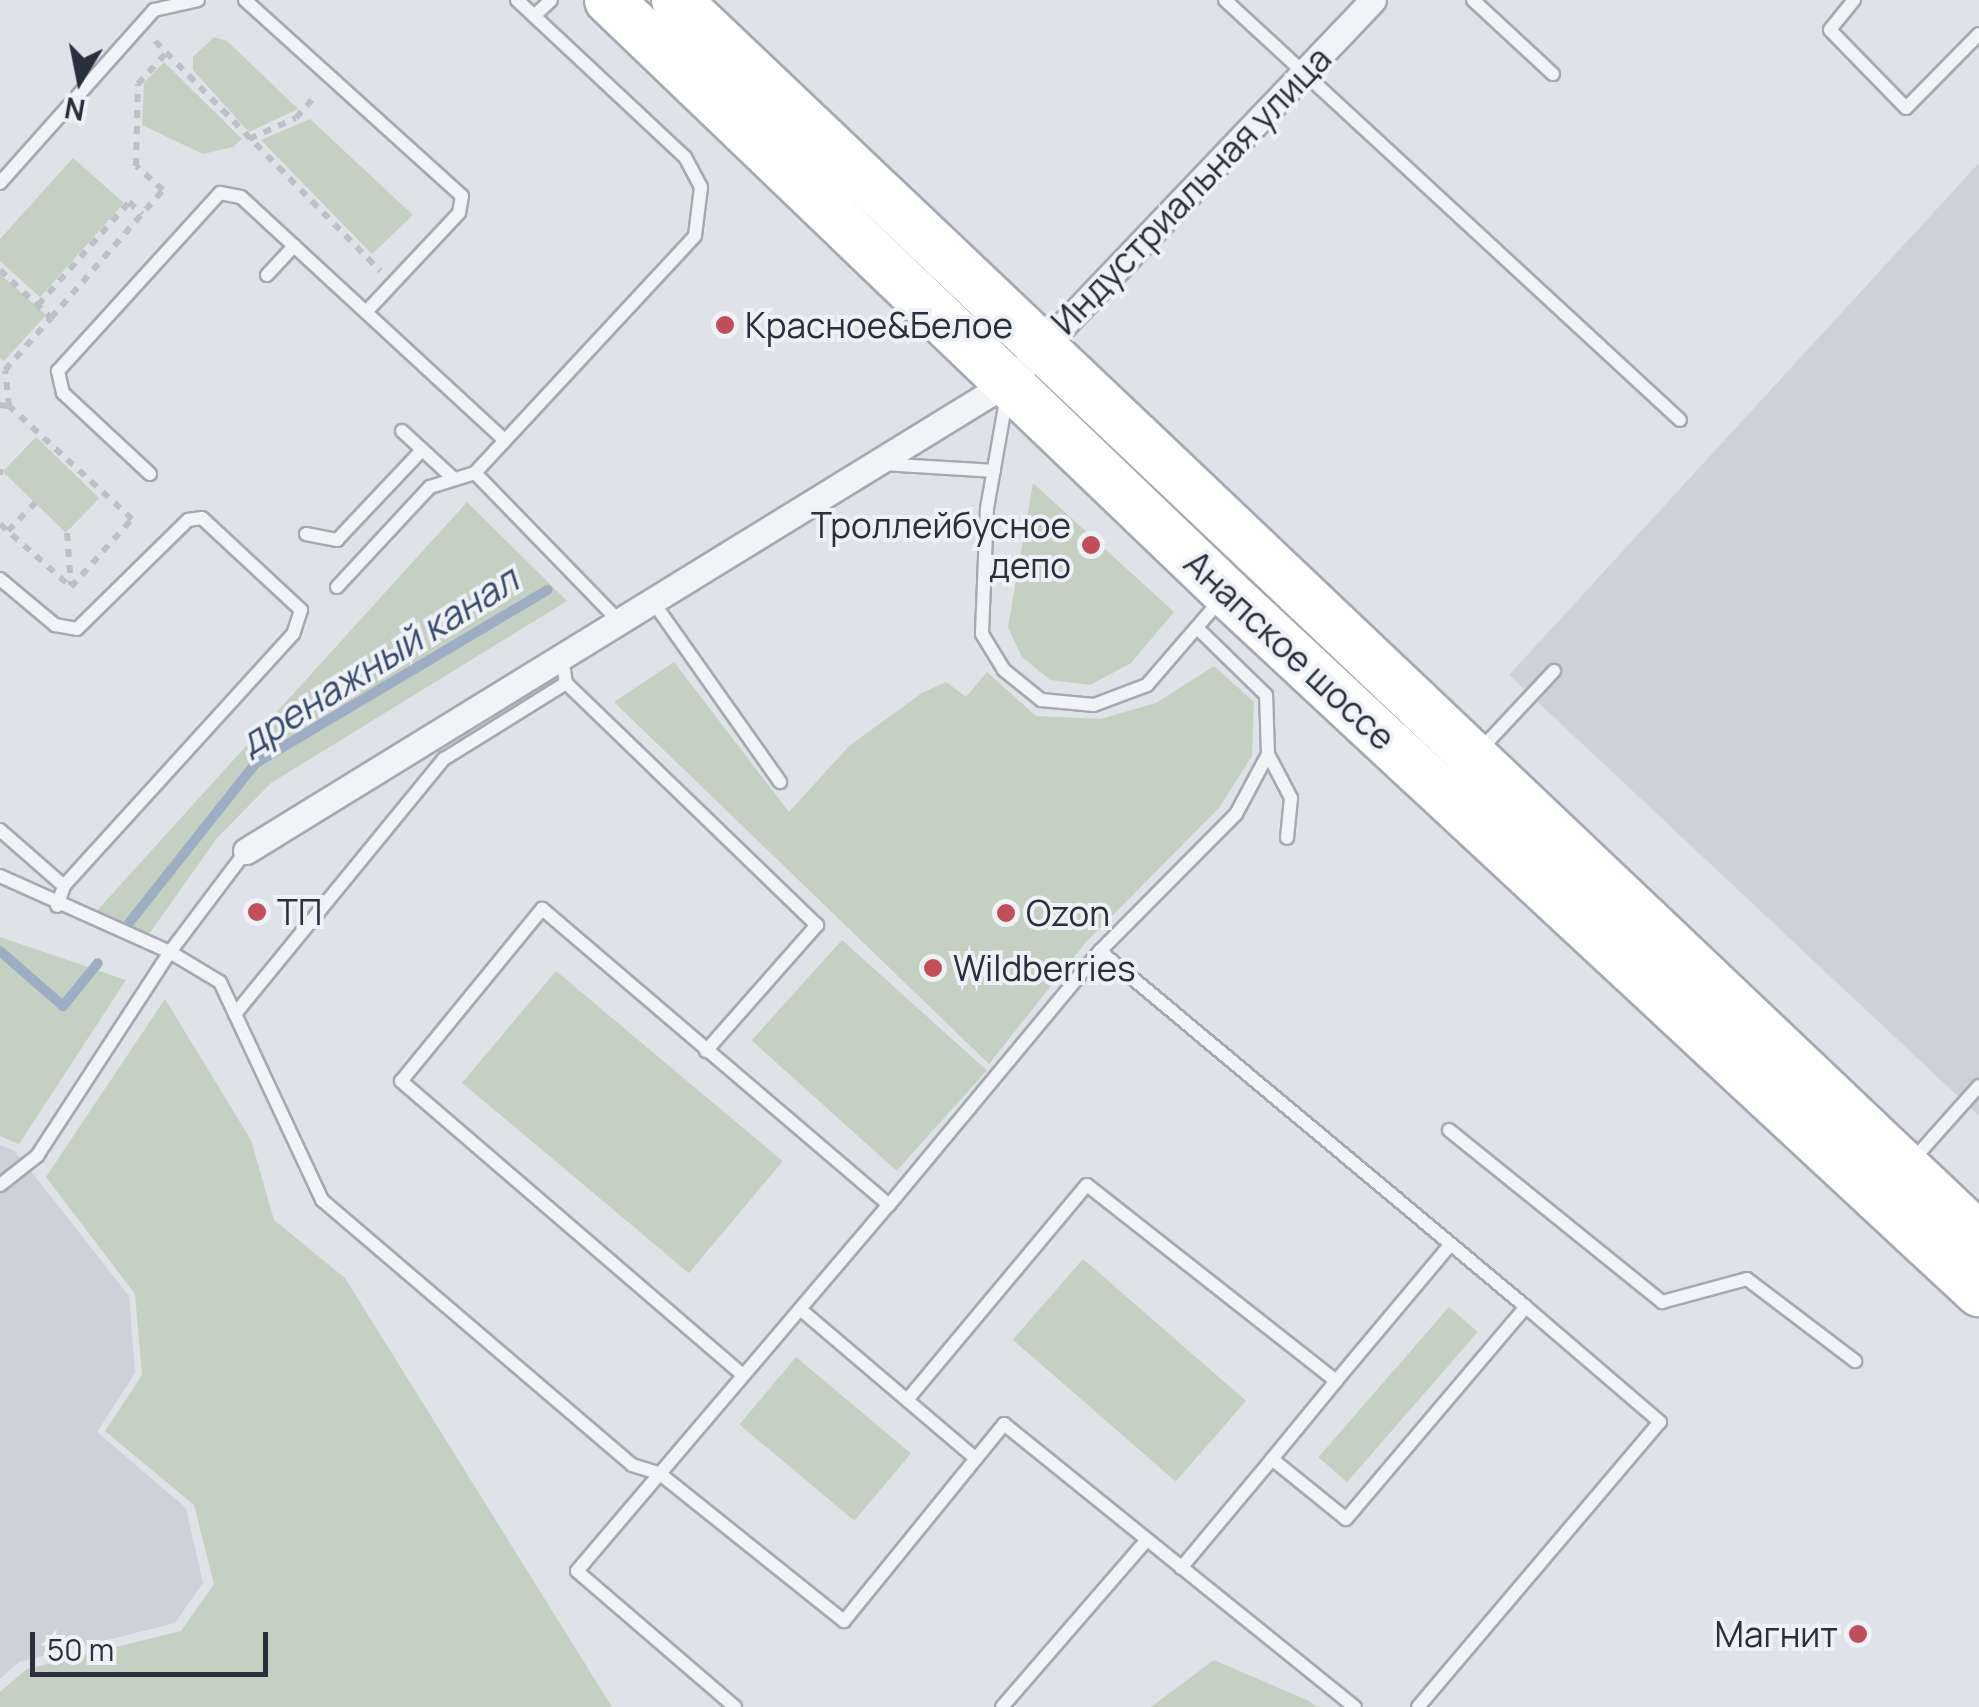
<!DOCTYPE html>
<html>
<head>
<meta charset="utf-8">
<style>
  body { margin:0 }
  #map { position:relative; width:1979px; height:1707px; overflow:hidden; background:#dfe2e7; font-family:Manrope,sans-serif }
  div>[style] { position:absolute }
  .built>* { inset:0; background:#cdd1d9 }
  .green>* { inset:0; background:#c4d0c1; transform-origin:0 0 }
  .stream>* { height:10px; margin:-5px; padding:0 5px; transform-origin:5px; border-radius:5px; background:#9daec4 }
  .path>* { height:6px; margin-top:-3px; transform-origin:0; background:repeating-linear-gradient(90deg,#bdc0c6 0 8px,transparent 0 16px) }
  .roads { filter:drop-shadow(2px 0 #a5a9b1) drop-shadow(-2px 0 #a5a9b1) drop-shadow(0 2px #a5a9b1) drop-shadow(0 -2px #a5a9b1) }
  .lane>* { height:12px; margin:-6px; padding:0 6px; transform-origin:6px; border-radius:6px; background:#f1f3f6 }
  .street>* { height:25px; margin:-12.5px; padding:0 12.5px; transform-origin:12.5px; border-radius:12.5px; background:#f1f3f6 }
  .highway>* { height:48px; margin:-24px; padding:0 24px; transform-origin:24px; border-radius:24px; background:#fff }
  .dots>* { width:28px; height:28px; translate:-50% -50%; box-sizing:border-box; border:5px solid #eef1f5; border-radius:50% }
  span { translate:-50% -50%; white-space:nowrap; text-align:center; line-height:1.15; -webkit-text-stroke:8px #eef1f5; paint-order:stroke }
  .street-label { font-size:35px; color:#292f3d }
  .poi-label { font-size:35px; color:#292f3d }
  .left { translate:0 -50%; text-align:left }
  .right { translate:-100% -50%; text-align:right }
  .water-label { font-size:38px; color:#374c6d; font-style:italic }
  .north { position:absolute; left:30px; top:30px; width:100px; height:100px; -webkit-text-stroke:8px #eef1f5; paint-order:stroke; rotate:190deg; font-size:28px; font-weight:700; line-height:40px; text-align:center; color:#292f3d }
  .north::after { content:''; display:block; margin:auto; width:35px; height:45px; background:#292f3d; clip-path:polygon(50% 0,100% 100%,50% 72%,0 100%) }
  .scale { position:absolute; left:30px; top:1632px; width:238px; height:45px; box-sizing:border-box; border:5px solid #292f3d; border-top:0; padding-left:12px; font-size:30px; line-height:35px; white-space:nowrap; color:#292f3d; -webkit-text-stroke:8px #eef1f5; paint-order:stroke }
</style>
</head>
<body>
<div id="map">
  <div class="built">
    <div style="clip-path:polygon(1979px 163px,1979px 1116px,1509px 675px)"></div>
    <div style="clip-path:polygon(0 1145px,15px 1151px,129px 1296px,135px 1373px,97px 1432px,186px 1508px,203px 1583px,175px 1623px,19px 1662px,0 1679px)"></div>
  </div>
  <div class="green">
    <div style="clip-path:polygon(214px 37px,227px 41px,298px 109px,249px 132px,193px 70px,193px 57px)"></div>
    <div style="clip-path:polygon(164px 62px,242px 139px,233px 147px,203px 154px,142px 125px,144px 83px)"></div>
    <div style="clip-path:polygon(310px 119px,413px 215px,372px 254px,261px 140px)"></div>
    <div style="clip-path:polygon(73px 158px,124px 203px,40px 297px,0 261px,0 239px)"></div>
    <div style="clip-path:polygon(0 274px,46px 315px,4px 361px,0 358px)"></div>
    <div style="left:36px;top:437px;width:88px;height:48px;rotate:44deg"></div>
    <div style="clip-path:polygon(1033px 483px,1174px 612px,1131px 663px,1090px 685px,1050px 680px,1022px 657px,1008px 627px)"></div>
    <div style="clip-path:polygon(467px 502px,567px 601px,271px 783px,217px 838px,149px 934px,94px 914px)"></div>
    <div style="clip-path:polygon(674px 662px,789px 812px,849px 746px,922px 693px,946px 682px,966px 697px,987px 672px,1036px 716px,1100px 719px,1156px 703px,1214px 666px,1254px 702px,1252px 756px,1219px 808px,1086px 942px,989px 1064px,614px 702px)"></div>
    <div style="clip-path:polygon(0 937px,126px 980px,19px 1144px,0 1136px)"></div>
    <div style="left:842px;top:940px;width:195px;height:135px;rotate:42deg"></div>
    <div style="left:556px;top:971px;width:296px;height:146px;rotate:40deg"></div>
    <div style="clip-path:polygon(165px 999px,251px 1140px,274px 1220px,345px 1278px,612px 1707px,0 1707px,0 1692px,27px 1669px,181px 1631px,214px 1584px,194px 1505px,105px 1431px,142px 1375px,135px 1294px,46px 1177px)"></div>
    <div style="left:1083px;top:1259px;width:216px;height:107px;rotate:41deg"></div>
    <div style="left:1449px;top:1307px;width:38px;height:199px;rotate:41deg"></div>
    <div style="left:796px;top:1357px;width:150px;height:88px;rotate:40deg"></div>
    <div style="clip-path:polygon(1214px 1660px,1309px 1701px,1317px 1707px,1151px 1707px)"></div>
  </div>
  <div class="stream">
    <div style="left:129px;top:923px;width:204px;rotate:-51.6deg"></div>
    <div style="left:256px;top:763px;width:339px;rotate:-30.7deg"></div>
    <div style="left:0;top:951px;width:84px;rotate:41.1deg"></div>
    <div style="left:63px;top:1006px;width:55px;rotate:-50.9deg"></div>
  </div>
  <div class="path">
    <div style="left:155px;top:41px;width:322px;rotate:45.6deg"></div>
    <div style="left:249px;top:139px;width:51px;rotate:-24.1deg"></div>
    <div style="left:296px;top:118px;width:32px;rotate:-49deg"></div>
    <div style="left:0;top:270px;width:70px;rotate:43.3deg"></div>
    <div style="left:51px;top:318px;width:170px;rotate:-48.8deg"></div>
    <div style="left:163px;top:190px;width:36px;rotate:-138deg"></div>
    <div style="left:136px;top:166px;width:82px;rotate:-88.6deg"></div>
    <div style="left:138px;top:84px;width:45px;rotate:-47.7deg"></div>
    <div style="left:38px;top:305px;width:137px;rotate:-48.5deg"></div>
    <div style="left:129px;top:202px;width:18px;rotate:43deg"></div>
    <div style="left:0;top:405px;width:9px;rotate:6deg"></div>
    <div style="left:9px;top:406px;width:36px;rotate:-96deg"></div>
    <div style="left:5px;top:370px;width:69px;rotate:-48.5deg"></div>
    <div style="left:0;top:472px;width:3px"></div>
    <div style="left:0;top:524px;width:95px;rotate:41.6deg"></div>
    <div style="left:71px;top:587px;width:91px;rotate:-48.1deg"></div>
    <div style="left:132px;top:519px;width:167px;rotate:-137.4deg"></div>
    <div style="left:8px;top:531px;width:39px;rotate:-46deg"></div>
    <div style="left:67px;top:533px;width:52px;rotate:85.6deg"></div>
  </div>
  <div class="roads">
    <div class="lane">
      <div style="left:245px;top:0;width:292px;rotate:42.1deg"></div>
      <div style="left:462px;top:196px;width:17px;rotate:100deg"></div>
      <div style="left:459px;top:213px;width:136px;rotate:133.2deg"></div>
      <div style="left:517px;top:0;width:230px;rotate:43.1deg"></div>
      <div style="left:685px;top:157px;width:34px;rotate:62deg"></div>
      <div style="left:701px;top:187px;width:49px;rotate:97deg"></div>
      <div style="left:695px;top:236px;width:323px;rotate:132.9deg"></div>
      <div style="left:475px;top:473px;width:205px;rotate:45.8deg"></div>
      <div style="left:1225px;top:0;width:619px;rotate:42.71deg"></div>
      <div style="left:1473px;top:0;width:109px;rotate:42.8deg"></div>
      <div style="left:1854px;top:0;width:38px;rotate:129deg"></div>
      <div style="left:1830px;top:30px;width:109px;rotate:45.7deg"></div>
      <div style="left:1906px;top:108px;width:104px;rotate:-45.4deg"></div>
      <div style="left:534px;top:16px;width:23px;rotate:-43deg"></div>
      <div style="left:0;top:183px;width:232px;rotate:-48.3deg"></div>
      <div style="left:154px;top:10px;width:45px;rotate:-12.8deg"></div>
      <div style="left:267px;top:275px;width:40px;rotate:-47deg"></div>
      <div style="left:1007px;top:395px;width:115px;rotate:100deg"></div>
      <div style="left:987px;top:508px;width:126px;rotate:92.3deg"></div>
      <div style="left:982px;top:634px;width:42px;rotate:58.6deg"></div>
      <div style="left:1004px;top:670px;width:48px;rotate:39deg"></div>
      <div style="left:1041px;top:700px;width:53px;rotate:5.4deg"></div>
      <div style="left:1094px;top:705px;width:57px;rotate:-20.7deg"></div>
      <div style="left:1147px;top:685px;width:115px;rotate:-49.2deg"></div>
      <div style="left:402px;top:431px;width:71px;rotate:42.7deg"></div>
      <div style="left:881px;top:464px;width:113px;rotate:3.5deg"></div>
      <div style="left:150px;top:474px;width:119px;rotate:-137deg"></div>
      <div style="left:63px;top:393px;width:23px;rotate:-103deg"></div>
      <div style="left:58px;top:371px;width:241px;rotate:-47.7deg"></div>
      <div style="left:220px;top:193px;width:21px;rotate:11deg"></div>
      <div style="left:241px;top:197px;width:359px;rotate:42.7deg"></div>
      <div style="left:306px;top:534px;width:32px;rotate:11deg"></div>
      <div style="left:337px;top:540px;width:124px;rotate:-46.6deg"></div>
      <div style="left:0;top:579px;width:72px;rotate:39.9deg"></div>
      <div style="left:55px;top:625px;width:22px;rotate:10deg"></div>
      <div style="left:77px;top:629px;width:156px;rotate:-44.5deg"></div>
      <div style="left:188px;top:520px;width:14px;rotate:-8deg"></div>
      <div style="left:202px;top:518px;width:135px;rotate:42.9deg"></div>
      <div style="left:301px;top:610px;width:25px;rotate:108deg"></div>
      <div style="left:293px;top:634px;width:341px;rotate:132.3deg"></div>
      <div style="left:64px;top:886px;width:21px;rotate:109deg"></div>
      <div style="left:337px;top:587px;width:137px;rotate:-47.1deg"></div>
      <div style="left:430px;top:487px;width:47px;rotate:-17.3deg"></div>
      <div style="left:651px;top:599px;width:224px;rotate:54.8deg"></div>
      <div style="left:562px;top:658px;width:25px;rotate:81deg"></div>
      <div style="left:566px;top:683px;width:349px;rotate:44deg"></div>
      <div style="left:817px;top:925px;width:168px;rotate:131.4deg"></div>
      <div style="left:1481px;top:749px;width:107px;rotate:-46.9deg"></div>
      <div style="left:1268px;top:754px;width:50px;rotate:62.4deg"></div>
      <div style="left:1291px;top:798px;width:40px;rotate:95.7deg"></div>
      <div style="left:0;top:830px;width:85px;rotate:41.2deg"></div>
      <div style="left:0;top:876px;width:186px;rotate:24.1deg"></div>
      <div style="left:170px;top:952px;width:126px;rotate:-53deg"></div>
      <div style="left:235px;top:1014px;width:330px;rotate:-50.7deg"></div>
      <div style="left:444px;top:759px;width:144px;rotate:-31.9deg"></div>
      <div style="left:1449px;top:1130px;width:274px;rotate:38.9deg"></div>
      <div style="left:1662px;top:1302px;width:88px;rotate:-15.1deg"></div>
      <div style="left:1747px;top:1279px;width:136px;rotate:37.2deg"></div>
      <div style="left:1911px;top:1162px;width:102px;rotate:-48.2deg"></div>
      <div style="left:0;top:1185px;width:47px;rotate:-38.1deg"></div>
      <div style="left:37px;top:1156px;width:244px;rotate:-56.9deg"></div>
      <div style="left:170px;top:952px;width:58px;rotate:31deg"></div>
      <div style="left:220px;top:982px;width:241px;rotate:64.9deg"></div>
      <div style="left:322px;top:1200px;width:408px;rotate:40.5deg"></div>
      <div style="left:632px;top:1465px;width:28px;rotate:17deg"></div>
      <div style="left:659px;top:1473px;width:237px;rotate:38.7deg"></div>
      <div style="left:844px;top:1621px;width:254px;rotate:-50.9deg"></div>
      <div style="left:1004px;top:1424px;width:451px;rotate:38.9deg"></div>
      <div style="left:889px;top:1205px;width:330px;rotate:-50.3deg"></div>
      <div style="left:800px;top:1309px;width:231px;rotate:40.4deg"></div>
      <div style="left:907px;top:1400px;width:280px;rotate:-50.1deg"></div>
      <div style="left:1087px;top:1185px;width:317px;rotate:38.2deg"></div>
      <div style="left:1336px;top:1381px;width:177px;rotate:-50deg"></div>
      <div style="left:1272px;top:1459px;width:101px;rotate:-50.6deg"></div>
      <div style="left:1181px;top:1568px;width:142px;rotate:-50.1deg"></div>
      <div style="left:1272px;top:1459px;width:95px;rotate:39deg"></div>
      <div style="left:1346px;top:1519px;width:278px;rotate:-49.7deg"></div>
      <div style="left:1526px;top:1307px;width:555px;rotate:-140.12deg"></div>
      <div style="left:1100px;top:951px;width:193px;rotate:-45.2deg"></div>
      <div style="left:1236px;top:814px;width:68px;rotate:-61.9deg"></div>
      <div style="left:1268px;top:754px;width:59px;rotate:-91.9deg"></div>
      <div style="left:1266px;top:695px;width:96px;rotate:-135.8deg"></div>
      <div style="left:735px;top:1707px;width:208px;rotate:-139.3deg"></div>
      <div style="left:577px;top:1571px;width:481px;rotate:-49.6deg"></div>
      <div style="left:889px;top:1205px;width:456px;rotate:-139.5deg"></div>
      <div style="left:542px;top:909px;width:222px;rotate:129.3deg"></div>
      <div style="left:401px;top:1081px;width:451px;rotate:40.7deg"></div>
      <div style="left:1002px;top:1707px;width:220px;rotate:-49.1deg"></div>
      <div style="left:1418px;top:1707px;width:374px;rotate:-49.7deg"></div>
      <div style="left:1660px;top:1422px;width:177px;rotate:-139.4deg"></div>
    </div>
    <div class="street">
      <div style="left:246px;top:851px;width:897px;rotate:-31.6deg"></div>
      <div style="left:1010px;top:381px;width:526px;rotate:-46.39deg"></div>
    </div>
    <div class="highway">
      <div style="left:609px;top:0;width:856px;rotate:43.82deg"></div>
      <div style="left:1227px;top:593px;width:1027px;rotate:42.91deg"></div>
      <div style="left:676px;top:0;width:1797px;rotate:43.51deg"></div>
    </div>
  </div>
  <div class="dots">
    <div style="left:725px;top:325px;background:#c24e59"></div>
    <div style="left:1091px;top:545px;background:#c24e59"></div>
    <div style="left:257px;top:912px;background:#c24e59"></div>
    <div style="left:1006px;top:913px;background:#c24e59"></div>
    <div style="left:933px;top:968px;background:#c24e59"></div>
    <div style="left:1858px;top:1634px;background:#c24e59"></div>
  </div>
  <div class="street-label">
    <span style="left:1191px;top:190px;rotate:-46deg">Индустриальная улица</span>
    <span style="left:1290px;top:650px;rotate:43deg">Анапское шоссе</span>
  </div>
  <div class="poi-label">
    <span class="left" style="left:745px;top:325px">Красное&amp;Белое</span>
    <span class="right" style="left:1071px;top:545px">Троллейбусное<br>депо</span>
    <span class="left" style="left:277px;top:912px">ТП</span>
    <span class="left" style="left:1026px;top:913px">Ozon</span>
    <span class="left" style="left:953px;top:968px">Wildberries</span>
    <span class="right" style="left:1838px;top:1634px">Магнит</span>
  </div>
  <div class="water-label">
    <span style="left:378px;top:660px;rotate:-32deg">дренажный канал</span>
  </div>
  <div class="north">N</div>
  <div class="scale">50 m</div>
</div>
</body>
</html>
